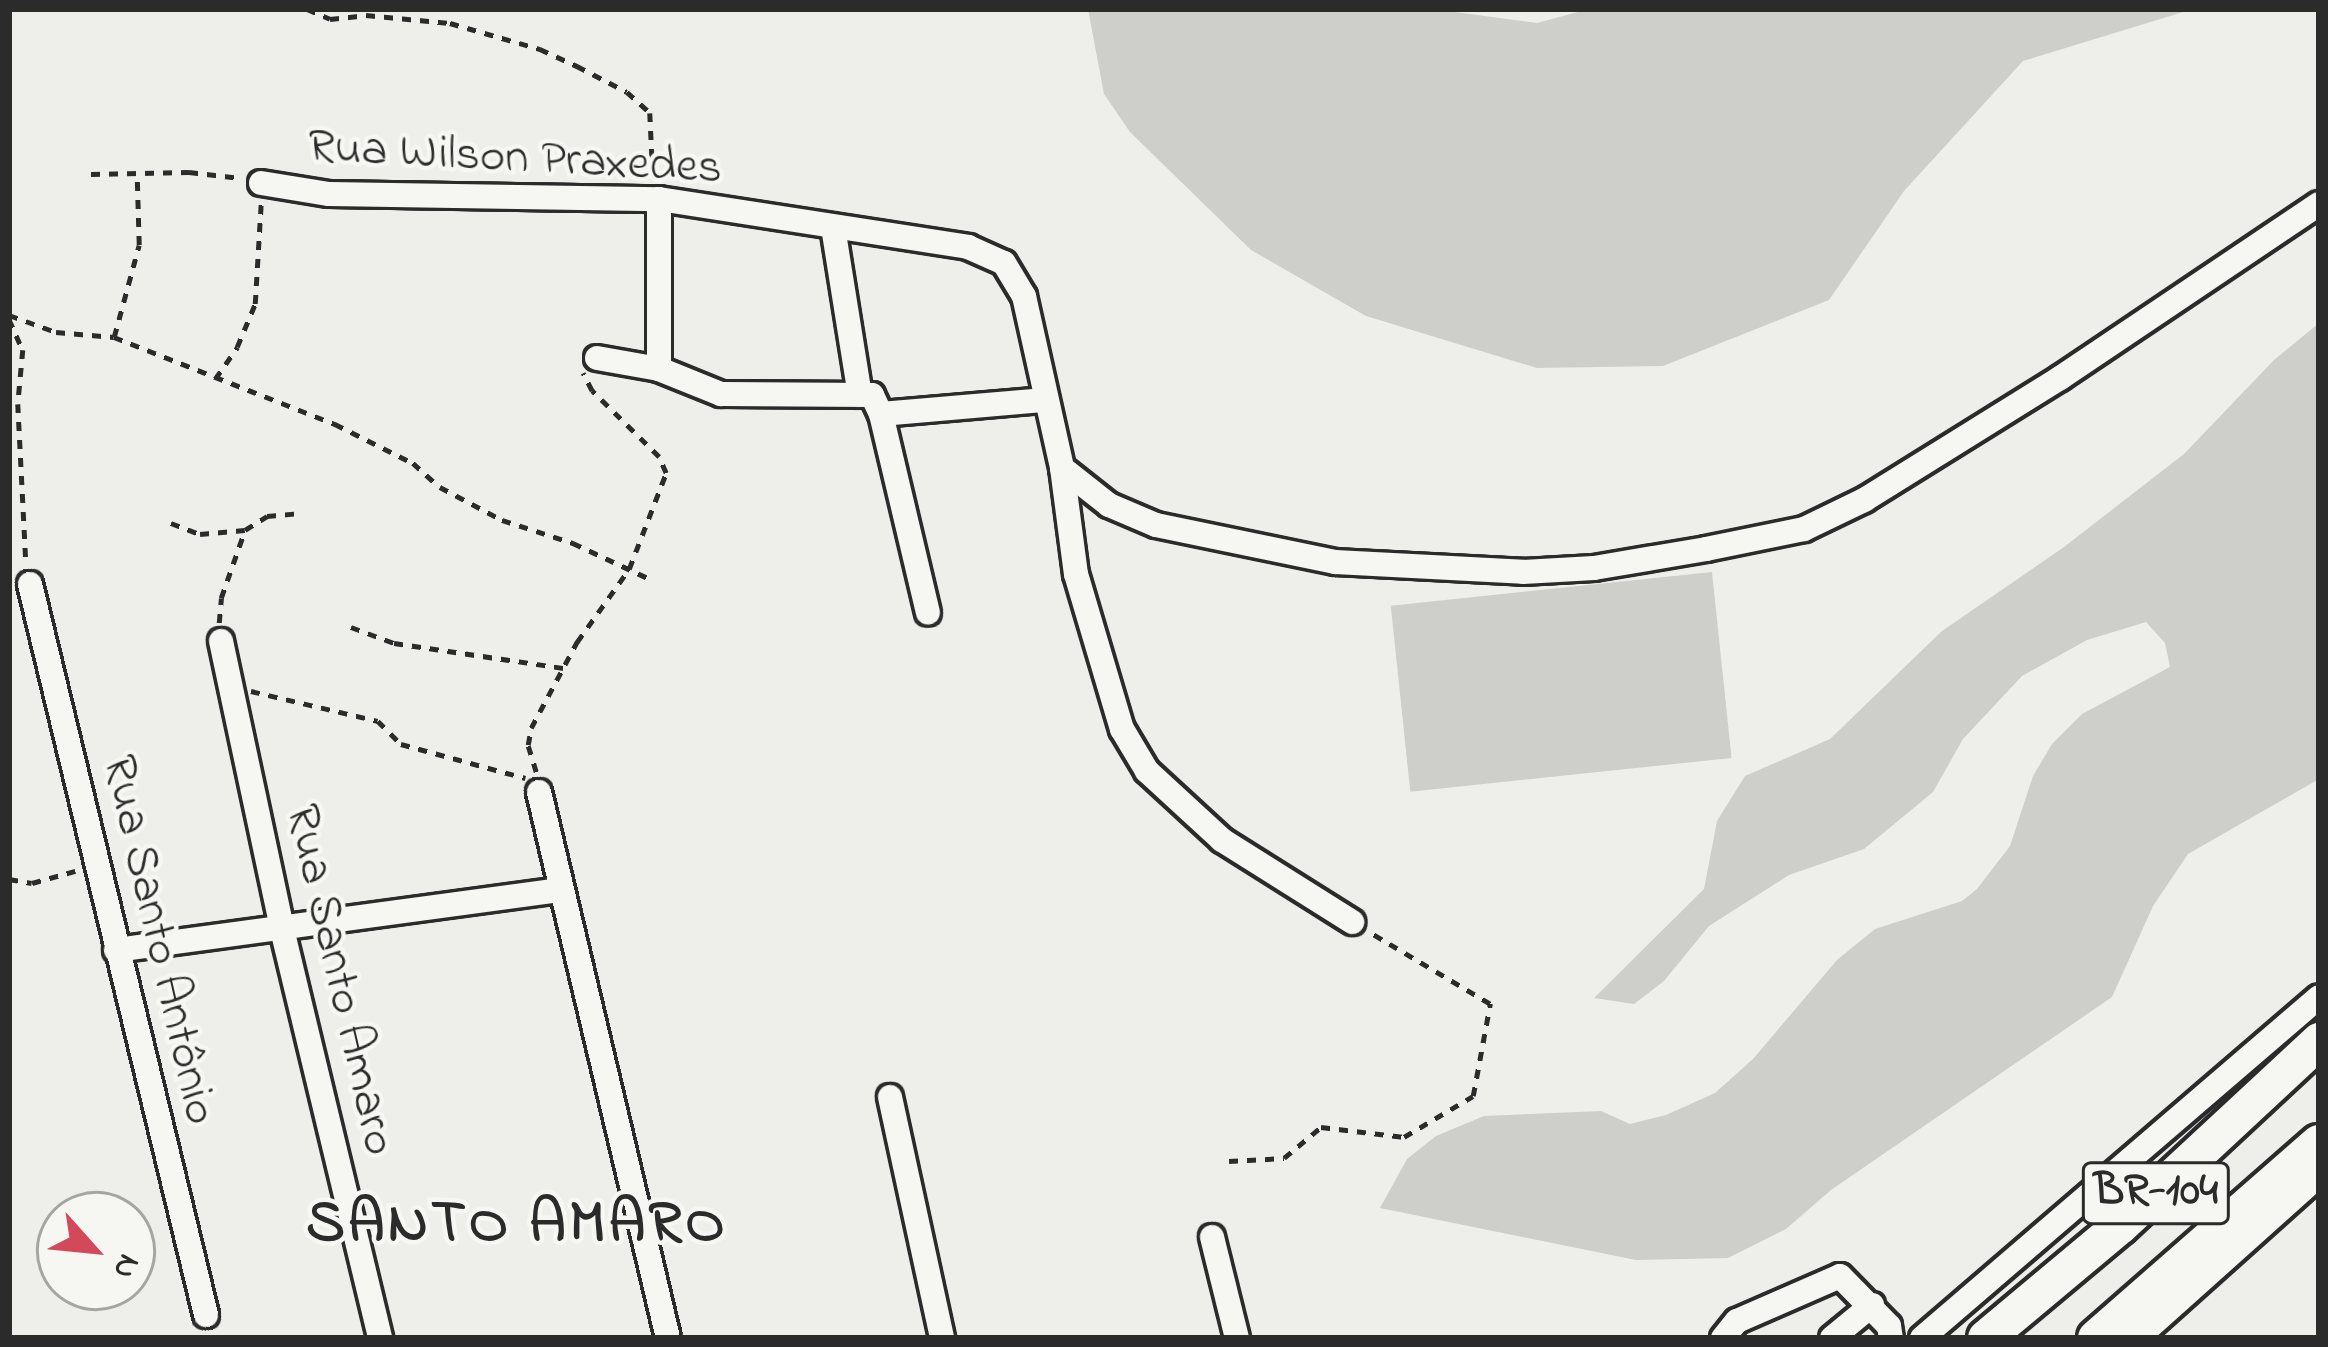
<!DOCTYPE html>
<html>
<head>
<meta charset="utf-8">
<style>
  body { margin:0 }
  #map { position:relative; width:2328px; height:1347px; overflow:hidden; background:#eeeeea; font-family:"Indie Flower",sans-serif }
  div>[style] { position:absolute }
  .green>* { inset:0; background:#cececa; transform-origin:0 0 }
  .path>* { height:4.5px; margin-top:-2.25px; transform-origin:0; background:repeating-linear-gradient(90deg,#2b2b2b 0 9px,transparent 0 18px) }
  .roads { filter:drop-shadow(3px 0 #2b2b2b) drop-shadow(-3px 0 #2b2b2b) drop-shadow(0 3px #2b2b2b) drop-shadow(0 -3px #2b2b2b) }
  .minor>* { height:24px; margin:-12px; padding:0 12px; transform-origin:12px; border-radius:12px; background:#f6f6f2 }
  .highway>* { height:36px; margin:-18px; padding:0 18px; transform-origin:18px; border-radius:18px; background:#f6f6f2 }
  span { translate:-50% -50%; white-space:nowrap; text-align:center; line-height:1.15; -webkit-text-stroke:9px #f6f6f2; paint-order:stroke }
  .shield-label span { padding:3px 9px; background:#f6f6f2; border:3px solid; border-radius:9px; -webkit-text-stroke-width:0 }
  .shield-label { font-size:45px; color:#2b2b2b; font-weight:700 }
  .street-label { font-size:48px; color:#2b2b2b }
  .district-label { font-size:60px; color:#2b2b2b; font-weight:700; letter-spacing:3px }
  .frame { position:absolute; inset:0; border:12px solid #2b2b2b; pointer-events:none }
  .north { position:absolute; left:36px; top:1191px; width:120px; height:120px; box-sizing:border-box; background:#f6f6f2; border:3px solid #a5a5a2; border-radius:50%; rotate:117deg; font-size:33px; font-weight:700; line-height:48px; text-align:center; color:#2b2b2b }
  .north::after { content:''; display:block; margin:auto; width:42px; height:54px; background:#d1495b; clip-path:polygon(50% 0,100% 100%,50% 72%,0 100%) }
</style>
</head>
<body>
<div id="map">
  <div class="green">
    <div style="clip-path:polygon(1088px 9px,1432px 9px,1537px 23px,1589px 9px,2193px 9px,2023px 61px,1904px 191px,1829px 300px,1663px 366px,1537px 368px,1366px 316px,1251px 250px,1130px 132px,1104px 94px)"></div>
    <div style="clip-path:polygon(2319px 323px,2319px 779px,2188px 854px,2153px 906px,2112px 997px,1831px 1190px,1786px 1229px,1728px 1258px,1636px 1260px,1380px 1208px,1407px 1159px,1436px 1136px,1484px 1116px,1601px 1111px,1630px 1124px,1666px 1115px,1715px 1093px,1753px 1059px,1837px 960px,1875px 929px,1962px 901px,1977px 889px,2010px 846px,2033px 776px,2052px 744px,2082px 714px,2170px 667px,2165px 643px,2146px 622px,2087px 640px,2022px 676px,1963px 739px,1933px 792px,1864px 849px,1789px 875px,1709px 926px,1664px 981px,1634px 1004px,1594px 998px,1704px 889px,1717px 821px,1745px 776px,1830px 739px,1942px 631px,2064px 547px,2184px 454px,2274px 360px)"></div>
    <div style="left:1712px;top:572px;width:187px;height:323px;rotate:84deg"></div>
  </div>
  <div class="path">
    <div style="left:307px;top:9px;width:25px;rotate:23deg"></div>
    <div style="left:330px;top:19px;width:36px;rotate:-6deg"></div>
    <div style="left:366px;top:15px;width:84px;rotate:5.4deg"></div>
    <div style="left:450px;top:23px;width:94px;rotate:16.1deg"></div>
    <div style="left:540px;top:49px;width:41px;rotate:24.7deg"></div>
    <div style="left:577px;top:66px;width:56px;rotate:27.5deg"></div>
    <div style="left:627px;top:92px;width:31px;rotate:42deg"></div>
    <div style="left:650px;top:113px;width:63px;rotate:87.3deg"></div>
    <div style="left:91px;top:174px;width:98px;rotate:-1.2deg"></div>
    <div style="left:189px;top:172px;width:52px;rotate:6.6deg"></div>
    <div style="left:9px;top:315px;width:50px;rotate:19.9deg"></div>
    <div style="left:56px;top:332px;width:58px;rotate:4.9deg"></div>
    <div style="left:114px;top:337px;width:238px;rotate:21.5deg"></div>
    <div style="left:335px;top:424px;width:87px;rotate:26.6deg"></div>
    <div style="left:413px;top:463px;width:36px;rotate:42deg"></div>
    <div style="left:440px;top:487px;width:70px;rotate:28deg"></div>
    <div style="left:502px;top:520px;width:75px;rotate:17.9deg"></div>
    <div style="left:573px;top:543px;width:87px;rotate:25.1deg"></div>
    <div style="left:9px;top:319px;width:34px;rotate:66deg"></div>
    <div style="left:23px;top:350px;width:54px;rotate:95.3deg"></div>
    <div style="left:18px;top:404px;width:157px;rotate:87.1deg"></div>
    <div style="left:114px;top:337px;width:95px;rotate:-74.8deg"></div>
    <div style="left:139px;top:245px;width:66px;rotate:-91.7deg"></div>
    <div style="left:215px;top:379px;width:39px;rotate:-55deg"></div>
    <div style="left:237px;top:347px;width:47px;rotate:-67.3deg"></div>
    <div style="left:255px;top:304px;width:100px;rotate:-86.6deg"></div>
    <div style="left:171px;top:523px;width:31px;rotate:21deg"></div>
    <div style="left:200px;top:534px;width:45px;rotate:-5.1deg"></div>
    <div style="left:219px;top:623px;width:25px;rotate:-85deg"></div>
    <div style="left:221px;top:598px;width:72px;rotate:-70.6deg"></div>
    <div style="left:245px;top:530px;width:26px;rotate:-32deg"></div>
    <div style="left:267px;top:516px;width:33px;rotate:-5deg"></div>
    <div style="left:351px;top:627px;width:46px;rotate:20.4deg"></div>
    <div style="left:394px;top:643px;width:172px;rotate:8.4deg"></div>
    <div style="left:251px;top:691px;width:130px;rotate:13.3deg"></div>
    <div style="left:378px;top:721px;width:33px;rotate:45deg"></div>
    <div style="left:401px;top:744px;width:129px;rotate:15.3deg"></div>
    <div style="left:536px;top:772px;width:28px;rotate:-107deg"></div>
    <div style="left:528px;top:745px;width:17px;rotate:-80deg"></div>
    <div style="left:531px;top:728px;width:98px;rotate:-61.9deg"></div>
    <div style="left:577px;top:642px;width:90px;rotate:-54.5deg"></div>
    <div style="left:629px;top:569px;width:103px;rotate:-68.9deg"></div>
    <div style="left:666px;top:473px;width:17px;rotate:-114deg"></div>
    <div style="left:659px;top:457px;width:94px;rotate:-135.4deg"></div>
    <div style="left:592px;top:391px;width:20px;rotate:-117deg"></div>
    <div style="left:9px;top:879px;width:23px;rotate:10deg"></div>
    <div style="left:32px;top:883px;width:45px;rotate:-15.6deg"></div>
    <div style="left:1229px;top:1161px;width:55px;rotate:-3.1deg"></div>
    <div style="left:1284px;top:1158px;width:48px;rotate:-40deg"></div>
    <div style="left:1321px;top:1127px;width:84px;rotate:6.9deg"></div>
    <div style="left:1404px;top:1137px;width:80px;rotate:-30.7deg"></div>
    <div style="left:1473px;top:1096px;width:94px;rotate:-79.5deg"></div>
    <div style="left:1490px;top:1004px;width:137px;rotate:-149.3deg"></div>
  </div>
  <div class="roads">
    <div class="minor">
      <div style="left:261px;top:183px;width:69px;rotate:9.2deg"></div>
      <div style="left:329px;top:194px;width:330px;rotate:0.9deg"></div>
      <div style="left:659px;top:199px;width:313px;rotate:8.8deg"></div>
      <div style="left:968px;top:247px;width:39px;rotate:24deg"></div>
      <div style="left:1004px;top:263px;width:39px;rotate:59deg"></div>
      <div style="left:1024px;top:296px;width:176px;rotate:77.5deg"></div>
      <div style="left:1062px;top:468px;width:107px;rotate:82.5deg"></div>
      <div style="left:1076px;top:574px;width:162px;rotate:73.5deg"></div>
      <div style="left:1122px;top:729px;width:49px;rotate:59.2deg"></div>
      <div style="left:1147px;top:771px;width:102px;rotate:42.6deg"></div>
      <div style="left:1222px;top:840px;width:154px;rotate:32.2deg"></div>
      <div style="left:659px;top:199px;width:170px;rotate:90deg"></div>
      <div style="left:833px;top:227px;width:170px;rotate:80.9deg"></div>
      <div style="left:597px;top:358px;width:63px;rotate:10.1deg"></div>
      <div style="left:659px;top:369px;width:67px;rotate:22deg"></div>
      <div style="left:721px;top:394px;width:151px;rotate:0.4deg"></div>
      <div style="left:872px;top:395px;width:21px;rotate:65deg"></div>
      <div style="left:881px;top:414px;width:165px;rotate:-4.9deg"></div>
      <div style="left:881px;top:414px;width:204px;rotate:76.7deg"></div>
      <div style="left:1062px;top:468px;width:60px;rotate:38.2deg"></div>
      <div style="left:1109px;top:505px;width:51px;rotate:23.1deg"></div>
      <div style="left:1156px;top:525px;width:183px;rotate:11.7deg"></div>
      <div style="left:1335px;top:562px;width:188px;rotate:3deg"></div>
      <div style="left:1523px;top:572px;width:71px;rotate:-3.2deg"></div>
      <div style="left:1594px;top:568px;width:114px;rotate:-9.6deg"></div>
      <div style="left:1706px;top:549px;width:100px;rotate:-11.5deg"></div>
      <div style="left:1804px;top:529px;width:67px;rotate:-25.8deg"></div>
      <div style="left:1864px;top:500px;width:231px;rotate:-31.9deg"></div>
      <div style="left:2060px;top:378px;width:312px;rotate:-33.9deg"></div>
      <div style="left:30px;top:584px;width:752px;rotate:76.46deg"></div>
      <div style="left:221px;top:641px;width:294px;rotate:78deg"></div>
      <div style="left:282px;top:929px;width:421px;rotate:76.5deg"></div>
      <div style="left:539px;top:792px;width:561px;rotate:76.71deg"></div>
      <div style="left:116px;top:950px;width:448px;rotate:-7.7deg"></div>
      <div style="left:890px;top:1097px;width:247px;rotate:77.8deg"></div>
      <div style="left:1212px;top:1237px;width:104px;rotate:76.1deg"></div>
      <div style="left:1723px;top:1338px;width:22px;rotate:-51deg"></div>
      <div style="left:1737px;top:1321px;width:112px;rotate:-23.6deg"></div>
      <div style="left:1840px;top:1276px;width:70px;rotate:45.6deg"></div>
      <div style="left:1889px;top:1326px;width:12px;rotate:81deg"></div>
      <div style="left:1832px;top:1338px;width:52px;rotate:-39.5deg"></div>
      <div style="left:1922px;top:1338px;width:523px;rotate:-40.66deg"></div>
      <div style="left:2137px;top:1338px;width:244px;rotate:-41.8deg"></div>
    </div>
    <div class="highway">
      <div style="left:1986px;top:1338px;width:175px;rotate:-39.9deg"></div>
      <div style="left:2120px;top:1226px;width:272px;rotate:-42.9deg"></div>
      <div style="left:2096px;top:1338px;width:296px;rotate:-41.2deg"></div>
    </div>
  </div>
  <div class="shield-label">
    <span style="left:2156px;top:1193px">BR-104</span>
  </div>
  <div class="street-label">
    <span style="left:515px;top:159px;rotate:3deg">Rua Wilson Praxedes</span>
    <span style="left:158px;top:940px;rotate:77deg">Rua Santo Antônio</span>
    <span style="left:339px;top:980px;rotate:77deg">Rua Santo Amaro</span>
  </div>
  <div class="district-label">
    <span style="left:517px;top:1225px">SANTO AMARO</span>
  </div>
  <div class="frame"></div>
  <div class="north">N</div>
</div>
</body>
</html>
